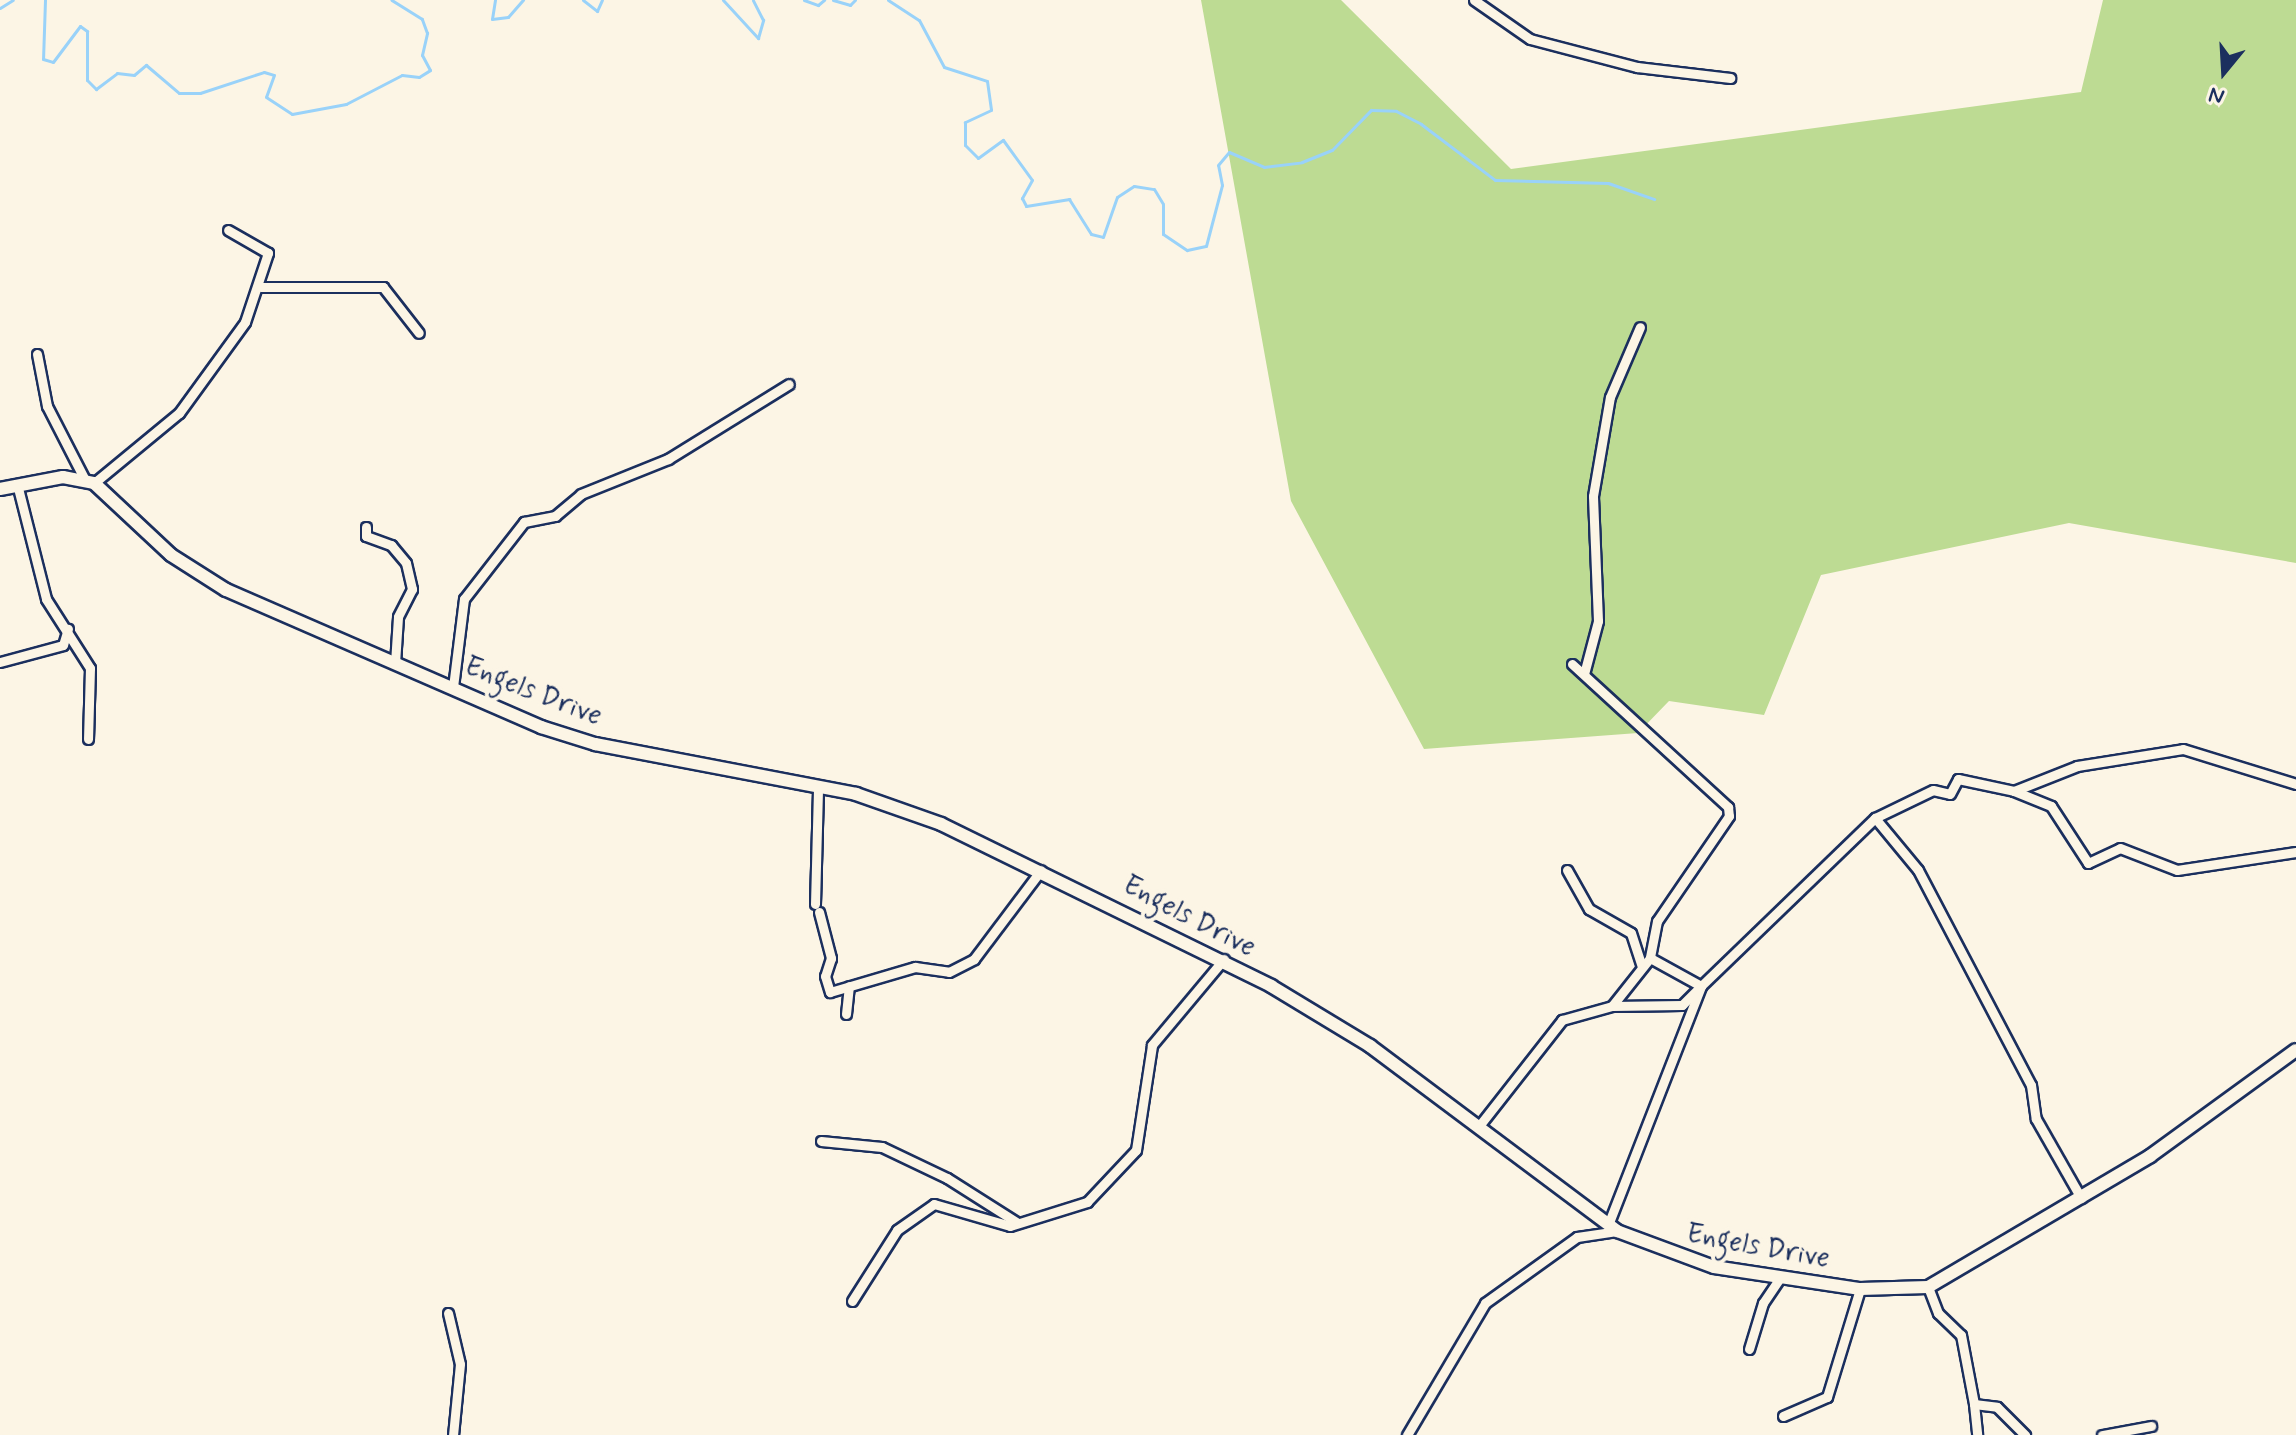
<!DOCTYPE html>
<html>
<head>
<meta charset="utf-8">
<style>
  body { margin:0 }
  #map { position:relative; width:2296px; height:1435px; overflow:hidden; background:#fcf5e5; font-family:Mynerve,sans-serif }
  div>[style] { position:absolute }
  .green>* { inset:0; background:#bddb93 }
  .stream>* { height:3px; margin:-1.5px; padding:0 1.5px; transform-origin:1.5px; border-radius:1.5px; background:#99d2f9 }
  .roads { filter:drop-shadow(2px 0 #1b2f5e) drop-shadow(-2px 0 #1b2f5e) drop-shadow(0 2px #1b2f5e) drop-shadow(0 -2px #1b2f5e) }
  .street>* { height:9px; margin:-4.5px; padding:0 4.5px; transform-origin:4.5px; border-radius:4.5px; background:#fcf5e5 }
  .secondary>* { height:12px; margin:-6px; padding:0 6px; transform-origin:6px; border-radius:6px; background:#fcf5e5 }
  span { translate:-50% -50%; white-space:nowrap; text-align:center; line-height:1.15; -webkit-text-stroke:8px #fcf5e5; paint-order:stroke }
  .street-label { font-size:28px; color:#1b2f5e }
  .north { position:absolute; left:2184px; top:32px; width:80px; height:80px; -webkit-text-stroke:6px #fcf5e5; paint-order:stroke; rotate:198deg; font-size:22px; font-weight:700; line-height:32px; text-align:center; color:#1b2f5e }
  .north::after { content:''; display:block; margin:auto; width:28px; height:36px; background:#1b2f5e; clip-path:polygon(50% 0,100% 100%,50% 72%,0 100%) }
</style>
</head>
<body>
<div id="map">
  <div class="green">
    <div style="clip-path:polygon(1201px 0,1341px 0,1511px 169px,2081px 92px,2103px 0,2296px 0,2296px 563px,2069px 523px,1821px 575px,1764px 715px,1669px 701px,1638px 733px,1424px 749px,1291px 501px)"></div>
  </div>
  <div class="stream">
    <div style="left:45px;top:0;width:59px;rotate:91.9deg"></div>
    <div style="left:43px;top:59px;width:10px;rotate:17deg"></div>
    <div style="left:53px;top:62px;width:45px;rotate:-53.1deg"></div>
    <div style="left:80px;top:26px;width:9px;rotate:36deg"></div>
    <div style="left:87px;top:31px;width:49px;rotate:90deg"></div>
    <div style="left:87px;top:80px;width:13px;rotate:45deg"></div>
    <div style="left:96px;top:89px;width:26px;rotate:-37deg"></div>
    <div style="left:117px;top:73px;width:17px;rotate:7deg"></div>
    <div style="left:134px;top:75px;width:16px;rotate:-40deg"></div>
    <div style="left:146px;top:65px;width:43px;rotate:40.3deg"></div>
    <div style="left:179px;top:93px;width:21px"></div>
    <div style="left:200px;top:93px;width:67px;rotate:-18.2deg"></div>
    <div style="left:264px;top:72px;width:10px;rotate:17deg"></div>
    <div style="left:274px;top:75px;width:23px;rotate:110deg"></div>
    <div style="left:266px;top:97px;width:31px;rotate:33deg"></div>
    <div style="left:292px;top:114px;width:55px;rotate:-10.5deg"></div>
    <div style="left:346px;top:104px;width:63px;rotate:-27.4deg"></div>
    <div style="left:402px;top:75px;width:17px;rotate:7deg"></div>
    <div style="left:419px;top:77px;width:13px;rotate:-32deg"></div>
    <div style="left:430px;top:70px;width:17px;rotate:-118deg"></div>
    <div style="left:422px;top:55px;width:23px;rotate:-77deg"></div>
    <div style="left:427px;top:33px;width:15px;rotate:-110deg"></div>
    <div style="left:422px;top:19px;width:36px;rotate:-148deg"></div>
    <div style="left:495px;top:0;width:19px;rotate:99deg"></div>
    <div style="left:492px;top:19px;width:16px;rotate:-7deg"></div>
    <div style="left:508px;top:17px;width:23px;rotate:-49deg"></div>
    <div style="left:583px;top:0;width:18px;rotate:38deg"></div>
    <div style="left:597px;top:11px;width:12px;rotate:-66deg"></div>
    <div style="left:723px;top:0;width:52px;rotate:47.4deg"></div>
    <div style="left:758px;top:38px;width:19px;rotate:-74deg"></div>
    <div style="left:763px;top:20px;width:22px;rotate:-117deg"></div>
    <div style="left:804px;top:0;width:15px;rotate:20deg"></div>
    <div style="left:818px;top:5px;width:8px;rotate:-40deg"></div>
    <div style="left:833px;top:0;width:18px;rotate:16deg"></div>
    <div style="left:850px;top:5px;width:7px;rotate:-45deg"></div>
    <div style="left:888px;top:0;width:37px;rotate:33deg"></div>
    <div style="left:919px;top:20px;width:53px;rotate:62deg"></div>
    <div style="left:944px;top:67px;width:45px;rotate:18deg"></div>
    <div style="left:987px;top:81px;width:29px;rotate:82deg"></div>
    <div style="left:991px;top:110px;width:29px;rotate:155deg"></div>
    <div style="left:965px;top:122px;width:23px;rotate:90deg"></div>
    <div style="left:965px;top:145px;width:18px;rotate:45deg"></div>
    <div style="left:978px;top:158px;width:31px;rotate:-36deg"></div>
    <div style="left:1003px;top:140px;width:49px;rotate:54.1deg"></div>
    <div style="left:1032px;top:180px;width:21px;rotate:119deg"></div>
    <div style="left:1022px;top:198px;width:9px;rotate:63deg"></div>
    <div style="left:1026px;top:206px;width:44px;rotate:-9.2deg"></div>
    <div style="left:1069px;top:199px;width:41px;rotate:57.8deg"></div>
    <div style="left:1091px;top:234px;width:12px;rotate:14deg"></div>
    <div style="left:1103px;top:237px;width:42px;rotate:-70.7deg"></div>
    <div style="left:1117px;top:197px;width:20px;rotate:-33deg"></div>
    <div style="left:1134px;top:186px;width:20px;rotate:9deg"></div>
    <div style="left:1154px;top:189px;width:17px;rotate:59deg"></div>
    <div style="left:1163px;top:204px;width:30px;rotate:90deg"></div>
    <div style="left:1163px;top:234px;width:29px;rotate:34deg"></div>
    <div style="left:1187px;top:250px;width:19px;rotate:-12deg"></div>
    <div style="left:1206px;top:246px;width:63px;rotate:-75.3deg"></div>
    <div style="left:1222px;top:185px;width:20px;rotate:-101deg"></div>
    <div style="left:1218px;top:165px;width:17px;rotate:-50deg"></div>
    <div style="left:1229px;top:152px;width:38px;rotate:23deg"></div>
    <div style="left:1264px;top:167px;width:38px;rotate:-7deg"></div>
    <div style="left:1302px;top:162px;width:32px;rotate:-22deg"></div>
    <div style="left:1332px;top:150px;width:56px;rotate:-45.7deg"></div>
    <div style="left:1371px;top:110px;width:25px;rotate:2deg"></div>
    <div style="left:1396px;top:111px;width:28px;rotate:27deg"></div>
    <div style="left:1421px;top:124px;width:93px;rotate:37.1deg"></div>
    <div style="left:1495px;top:180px;width:113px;rotate:1.5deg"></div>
    <div style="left:1608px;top:183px;width:49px;rotate:19.2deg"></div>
    <div style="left:0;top:8px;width:15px;rotate:-32deg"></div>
  </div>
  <div class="roads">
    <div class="street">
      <div style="left:1474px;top:0;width:68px;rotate:34.9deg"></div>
      <div style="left:1530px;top:39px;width:111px;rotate:14.7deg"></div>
      <div style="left:1637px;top:67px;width:94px;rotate:6.7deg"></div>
      <div style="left:261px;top:287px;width:122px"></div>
      <div style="left:383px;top:287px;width:58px;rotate:52deg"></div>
      <div style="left:37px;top:354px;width:53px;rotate:79.1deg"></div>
      <div style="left:47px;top:406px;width:83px;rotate:62.8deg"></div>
      <div style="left:94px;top:483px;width:110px;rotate:-39.5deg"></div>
      <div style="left:179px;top:413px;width:112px;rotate:-54deg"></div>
      <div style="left:245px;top:322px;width:73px;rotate:-71.6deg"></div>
      <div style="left:268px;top:253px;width:46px;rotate:-150.1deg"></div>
      <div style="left:17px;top:484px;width:119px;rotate:75.8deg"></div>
      <div style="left:46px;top:599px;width:82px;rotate:57.5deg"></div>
      <div style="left:90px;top:668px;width:71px;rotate:91.6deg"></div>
      <div style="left:366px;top:527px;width:9px;rotate:90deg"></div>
      <div style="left:366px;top:536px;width:27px;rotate:20deg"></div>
      <div style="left:391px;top:545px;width:23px;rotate:50deg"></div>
      <div style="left:406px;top:563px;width:27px;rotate:77deg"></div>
      <div style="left:412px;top:589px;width:31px;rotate:117deg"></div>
      <div style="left:398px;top:617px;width:47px;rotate:93.7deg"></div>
      <div style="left:0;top:662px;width:65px;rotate:-15.1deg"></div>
      <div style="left:63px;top:645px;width:17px;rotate:-73deg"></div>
      <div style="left:1572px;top:664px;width:212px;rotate:42.5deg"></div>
      <div style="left:1728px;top:807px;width:9px;rotate:84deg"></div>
      <div style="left:1729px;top:816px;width:127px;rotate:124.4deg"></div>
      <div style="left:1657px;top:921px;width:38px;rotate:101deg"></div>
      <div style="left:1650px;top:958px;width:61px;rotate:128.4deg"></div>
      <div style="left:1584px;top:674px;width:55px;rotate:-75.2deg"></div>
      <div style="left:1598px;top:621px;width:125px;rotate:-92.3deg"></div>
      <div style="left:1593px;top:496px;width:100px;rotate:-80.3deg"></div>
      <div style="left:1610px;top:397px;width:76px;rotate:-66.8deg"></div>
      <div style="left:453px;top:687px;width:89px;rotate:-82.9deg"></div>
      <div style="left:464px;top:599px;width:98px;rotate:-52.1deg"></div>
      <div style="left:524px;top:522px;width:32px;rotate:-11deg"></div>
      <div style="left:555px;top:516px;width:34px;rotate:-40deg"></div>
      <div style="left:581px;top:494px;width:94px;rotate:-21.9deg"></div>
      <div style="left:668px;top:459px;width:142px;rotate:-31.8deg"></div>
      <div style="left:2014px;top:791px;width:40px;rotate:22deg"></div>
      <div style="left:2051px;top:806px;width:68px;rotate:57deg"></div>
      <div style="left:2088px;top:863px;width:35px;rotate:-25deg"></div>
      <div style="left:2120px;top:848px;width:61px;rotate:21.1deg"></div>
      <div style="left:2177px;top:870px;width:120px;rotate:-8.6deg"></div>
      <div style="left:1875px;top:818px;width:67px;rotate:50.4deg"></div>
      <div style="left:1918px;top:870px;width:243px;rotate:62.3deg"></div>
      <div style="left:2031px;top:1085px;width:34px;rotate:82deg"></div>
      <div style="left:2036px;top:1119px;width:91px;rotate:60.3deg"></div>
      <div style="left:1567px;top:870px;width:45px;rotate:60.6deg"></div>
      <div style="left:1589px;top:909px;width:48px;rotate:29.7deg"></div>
      <div style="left:1631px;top:933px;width:35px;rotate:72deg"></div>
      <div style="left:815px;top:904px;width:118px;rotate:-88.5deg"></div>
      <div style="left:819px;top:912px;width:48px;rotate:75.4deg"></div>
      <div style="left:831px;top:958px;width:19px;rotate:108deg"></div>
      <div style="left:825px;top:976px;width:17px;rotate:73deg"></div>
      <div style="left:830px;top:992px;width:89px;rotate:-16.4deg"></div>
      <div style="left:915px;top:967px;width:34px;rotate:8deg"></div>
      <div style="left:949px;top:972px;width:28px;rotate:-27deg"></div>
      <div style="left:974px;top:959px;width:111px;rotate:-53deg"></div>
      <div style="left:846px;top:1014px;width:28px;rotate:-84deg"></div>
      <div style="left:1479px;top:1126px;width:135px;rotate:-51.9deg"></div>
      <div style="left:1562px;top:1020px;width:52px;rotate:-15.6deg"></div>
      <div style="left:1612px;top:1006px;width:70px;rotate:-0.8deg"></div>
      <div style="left:1682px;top:1005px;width:27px;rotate:-45deg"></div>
      <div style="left:1701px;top:986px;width:58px;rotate:-151.2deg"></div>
      <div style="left:821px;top:1141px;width:61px;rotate:5.6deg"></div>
      <div style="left:882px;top:1147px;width:72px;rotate:25.5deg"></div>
      <div style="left:947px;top:1178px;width:84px;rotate:32.4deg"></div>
      <div style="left:1608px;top:1225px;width:256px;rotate:-68.7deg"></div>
      <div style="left:1701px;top:986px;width:242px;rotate:-44deg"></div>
      <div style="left:1875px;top:818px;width:64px;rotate:-25.8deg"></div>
      <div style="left:1933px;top:790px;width:17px;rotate:13deg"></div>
      <div style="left:1950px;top:794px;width:17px;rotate:-62deg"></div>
      <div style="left:1958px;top:779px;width:57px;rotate:12.1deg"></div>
      <div style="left:2014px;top:791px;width:68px;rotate:-21.6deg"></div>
      <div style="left:2077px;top:766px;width:107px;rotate:-9.1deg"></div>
      <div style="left:2183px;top:749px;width:118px;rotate:17.2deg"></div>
      <div style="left:1928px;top:1287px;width:28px;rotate:69deg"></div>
      <div style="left:1938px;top:1313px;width:32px;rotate:44deg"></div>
      <div style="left:1961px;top:1335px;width:70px;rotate:79.3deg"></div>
      <div style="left:1974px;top:1404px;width:23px;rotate:7deg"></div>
      <div style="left:1997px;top:1407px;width:40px;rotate:45deg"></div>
      <div style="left:852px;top:1301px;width:84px;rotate:-57.6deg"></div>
      <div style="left:897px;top:1230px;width:45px;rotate:-35.1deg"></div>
      <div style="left:934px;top:1204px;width:79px;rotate:16.1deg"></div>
      <div style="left:1010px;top:1226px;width:81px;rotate:-17.3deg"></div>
      <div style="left:1087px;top:1202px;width:71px;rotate:-46.7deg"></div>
      <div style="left:1136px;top:1150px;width:106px;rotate:-81.3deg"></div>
      <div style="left:1152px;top:1045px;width:112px;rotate:-50.1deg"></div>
      <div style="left:448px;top:1313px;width:52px;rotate:76.8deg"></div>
      <div style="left:460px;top:1364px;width:71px;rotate:95.6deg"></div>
      <div style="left:1749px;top:1349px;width:48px;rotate:-73.1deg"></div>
      <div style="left:1763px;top:1303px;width:32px;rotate:-56deg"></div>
      <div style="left:1974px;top:1404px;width:31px;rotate:84deg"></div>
      <div style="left:1783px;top:1416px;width:48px;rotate:-23.4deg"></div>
      <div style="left:1827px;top:1397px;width:113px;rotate:-73deg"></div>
      <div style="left:1407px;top:1435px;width:153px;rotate:-59.4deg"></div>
      <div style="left:1485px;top:1303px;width:113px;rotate:-35.7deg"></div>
      <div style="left:1577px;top:1237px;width:40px;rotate:-8.5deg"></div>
      <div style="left:2102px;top:1435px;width:50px;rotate:-10.4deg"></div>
    </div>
    <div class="secondary">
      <div style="left:0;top:489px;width:64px;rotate:-10.8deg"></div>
      <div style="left:63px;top:477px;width:32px;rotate:11deg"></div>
      <div style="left:94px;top:483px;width:105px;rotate:43.1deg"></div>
      <div style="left:171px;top:555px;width:65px;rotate:32.5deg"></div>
      <div style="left:226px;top:590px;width:344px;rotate:23.5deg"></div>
      <div style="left:541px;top:727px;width:57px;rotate:17.5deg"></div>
      <div style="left:595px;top:744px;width:266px;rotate:10.8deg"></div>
      <div style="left:856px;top:794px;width:90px;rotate:19.4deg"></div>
      <div style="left:941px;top:824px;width:368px;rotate:26.1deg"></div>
      <div style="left:1271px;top:986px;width:116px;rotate:31.2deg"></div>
      <div style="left:1370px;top:1046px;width:309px;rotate:36.8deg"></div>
      <div style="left:1617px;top:1231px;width:103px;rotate:20.4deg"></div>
      <div style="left:1714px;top:1267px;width:148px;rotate:8.6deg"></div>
      <div style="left:1860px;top:1289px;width:68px;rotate:-1.7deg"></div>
      <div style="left:1928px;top:1287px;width:258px;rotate:-30.5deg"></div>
      <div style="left:2150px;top:1156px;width:180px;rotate:-36deg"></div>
    </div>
  </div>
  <div class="street-label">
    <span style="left:533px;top:692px;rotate:21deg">Engels Drive</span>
    <span style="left:1189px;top:917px;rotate:27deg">Engels Drive</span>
    <span style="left:1758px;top:1247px;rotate:10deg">Engels Drive</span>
  </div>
  <div class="north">N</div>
</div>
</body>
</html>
